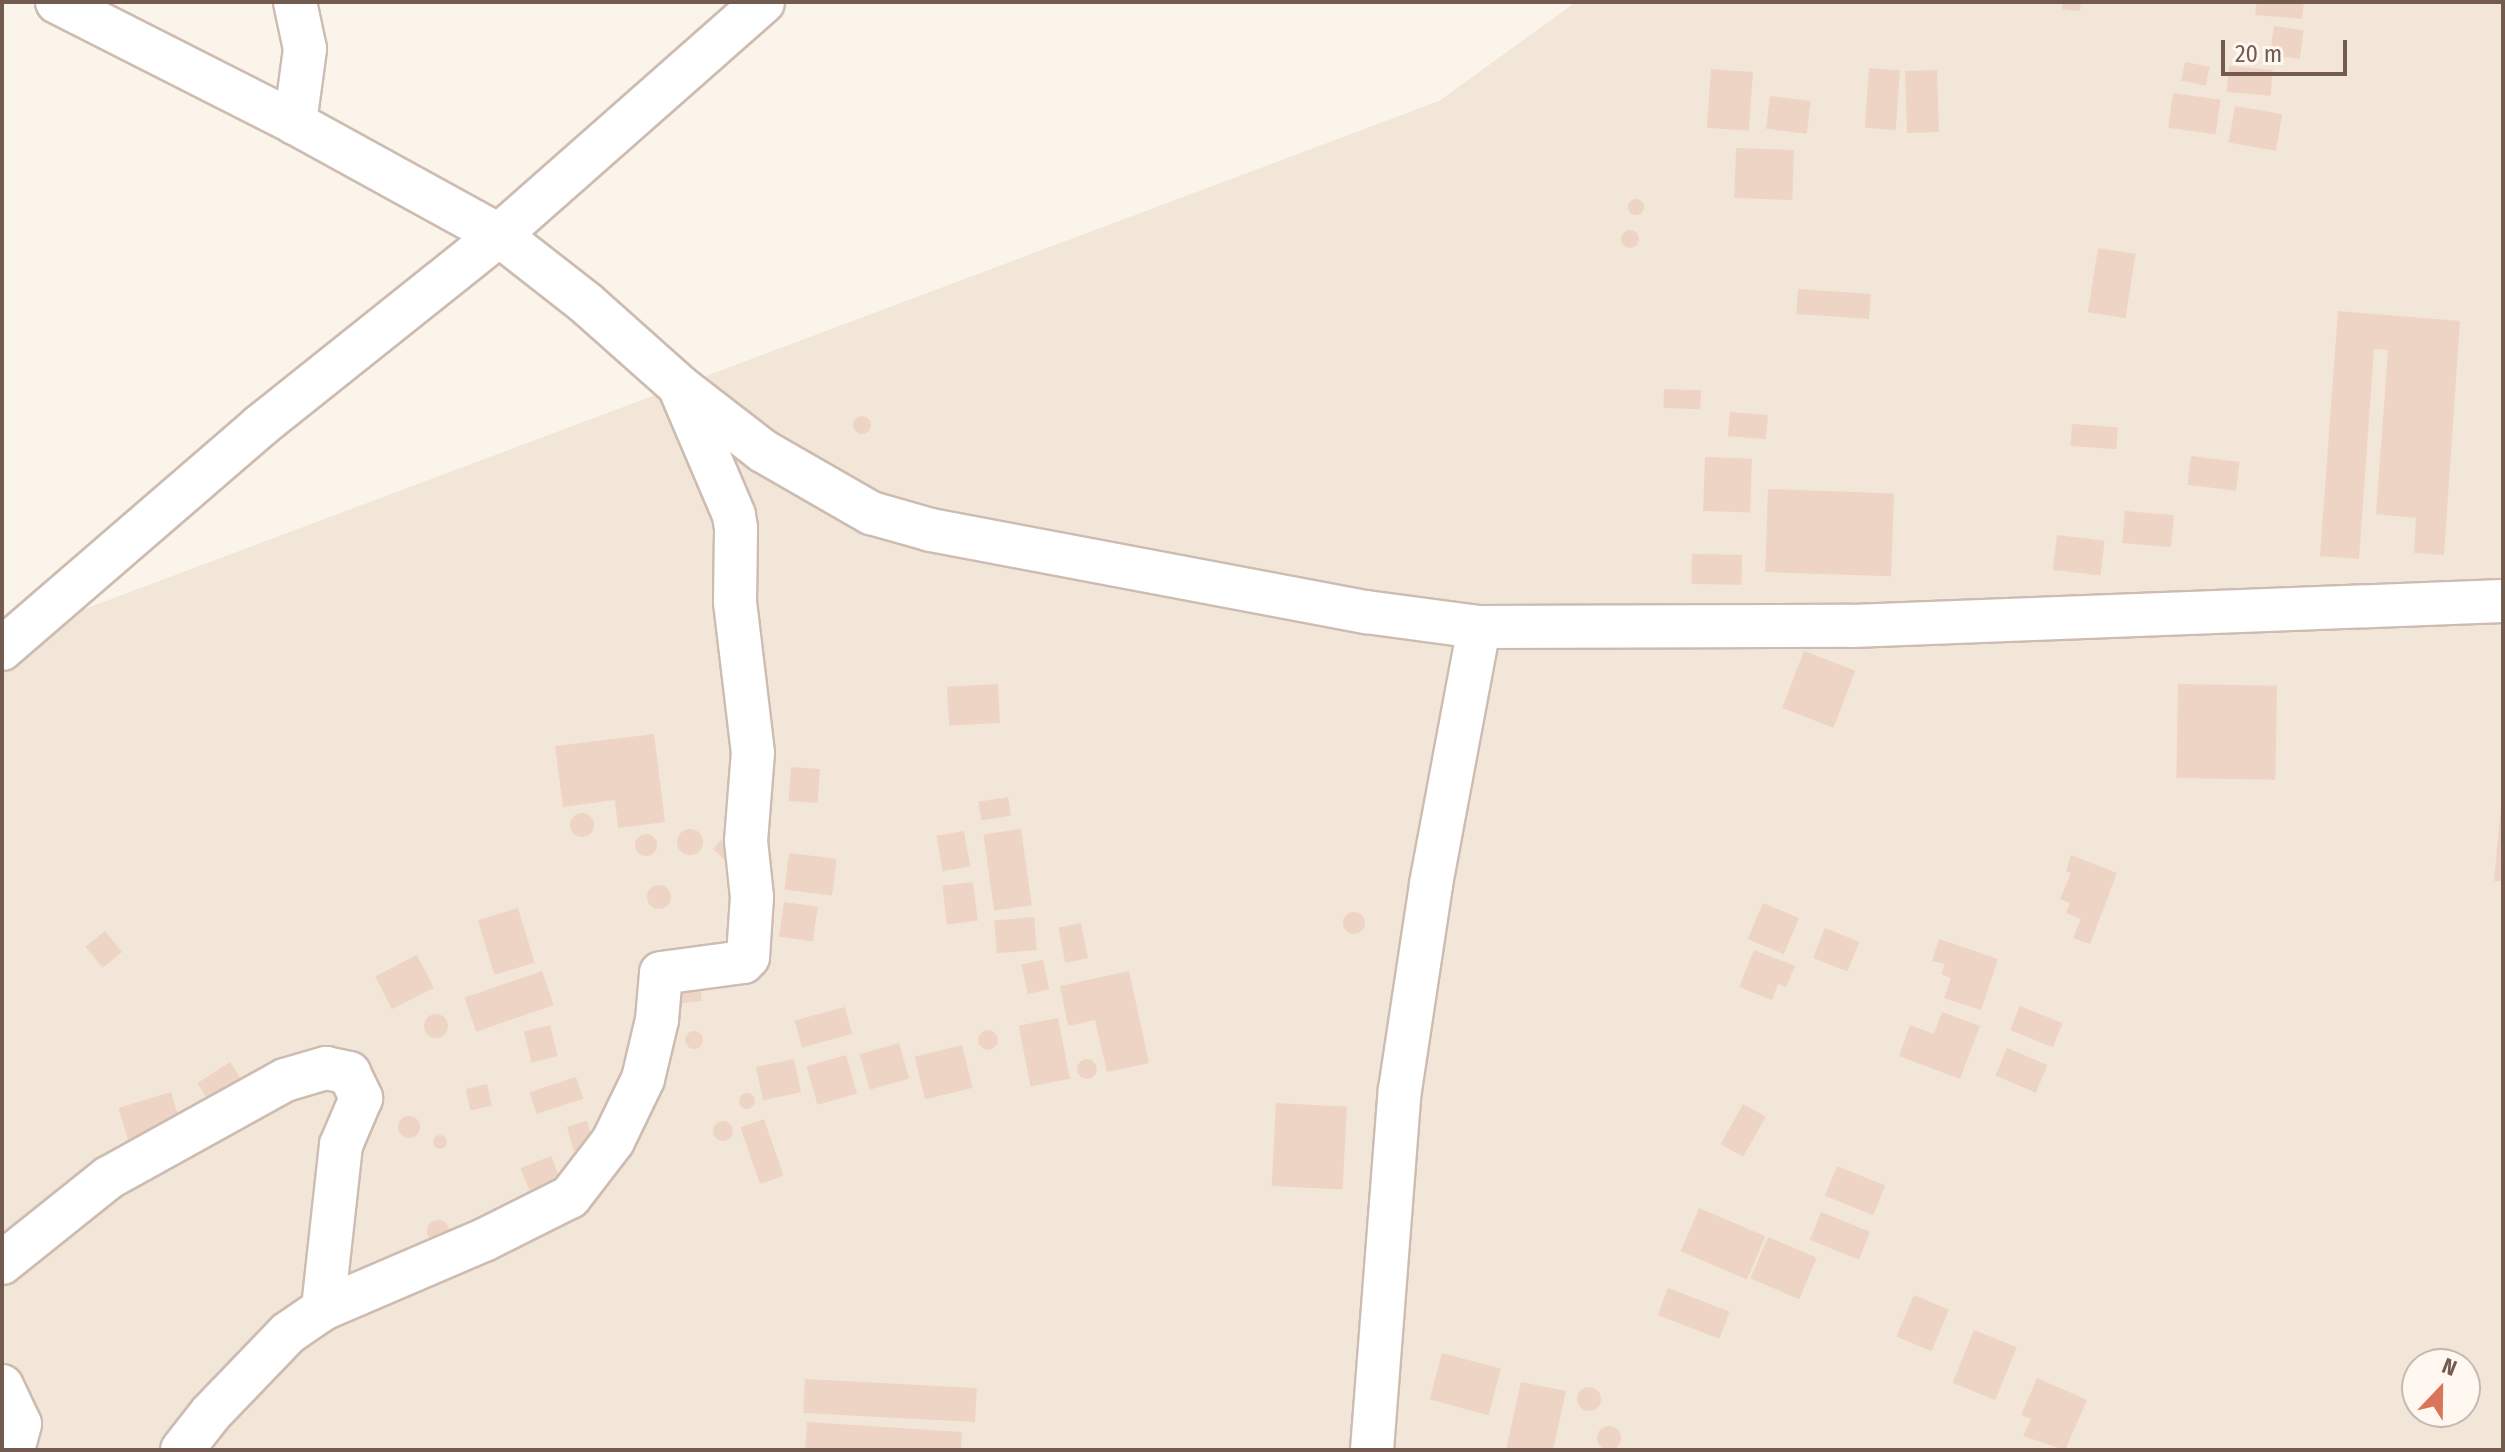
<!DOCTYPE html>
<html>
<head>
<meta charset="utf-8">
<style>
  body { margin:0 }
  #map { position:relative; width:2505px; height:1452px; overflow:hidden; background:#fbf4ea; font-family:"Fira Sans Condensed",sans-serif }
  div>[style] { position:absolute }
  .residential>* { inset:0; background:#f2e6d9 }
  .building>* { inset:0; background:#eed4c4; transform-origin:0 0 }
  .round { border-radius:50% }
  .roads { filter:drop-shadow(2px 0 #cdbcb1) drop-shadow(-2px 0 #cdbcb1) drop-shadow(0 2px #cdbcb1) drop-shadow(0 -2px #cdbcb1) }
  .minor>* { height:42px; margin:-21px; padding:0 21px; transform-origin:21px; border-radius:21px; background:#fff }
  span { translate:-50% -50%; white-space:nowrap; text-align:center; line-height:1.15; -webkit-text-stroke:6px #fef8f1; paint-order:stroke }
  .frame { position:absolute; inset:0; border:4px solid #745b4f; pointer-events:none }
  .north { position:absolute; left:2401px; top:1348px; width:80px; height:80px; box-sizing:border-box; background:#fef8f1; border:2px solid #c7b9b0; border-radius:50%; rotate:22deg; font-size:22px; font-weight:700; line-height:32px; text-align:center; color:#745b4f }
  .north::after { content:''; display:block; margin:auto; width:28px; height:36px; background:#da745a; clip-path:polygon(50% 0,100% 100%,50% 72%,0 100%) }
  .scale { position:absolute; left:2221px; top:40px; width:126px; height:36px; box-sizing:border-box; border:4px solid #745b4f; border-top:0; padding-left:10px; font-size:24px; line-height:28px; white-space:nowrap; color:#745b4f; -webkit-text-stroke:6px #fef8f1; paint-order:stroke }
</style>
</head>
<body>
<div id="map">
  <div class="residential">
    <div style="clip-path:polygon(evenodd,1576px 2px,2503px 2px,2503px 1450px,2px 1450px,2px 640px,1439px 101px,1576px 2px,2417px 1364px,2465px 1364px,2465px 1412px,2417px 1412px,2417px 1364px)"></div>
  </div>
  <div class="building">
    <div style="clip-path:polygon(2062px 2px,2081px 2px,2080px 11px,2062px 9px)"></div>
    <div style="clip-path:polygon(2257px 2px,2304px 2px,2302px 19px,2255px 15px)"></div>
    <div style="left:2274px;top:26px;width:30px;height:29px;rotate:8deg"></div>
    <div style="left:2185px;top:62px;width:25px;height:19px;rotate:11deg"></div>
    <div style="left:2229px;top:66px;width:44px;height:26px;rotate:5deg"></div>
    <div style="left:1869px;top:68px;width:31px;height:60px;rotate:4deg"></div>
    <div style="left:1711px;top:69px;width:42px;height:59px;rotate:4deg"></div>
    <div style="left:1937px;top:70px;width:62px;height:32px;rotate:88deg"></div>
    <div style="left:2173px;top:93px;width:48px;height:35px;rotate:8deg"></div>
    <div style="left:1770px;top:96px;width:41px;height:33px;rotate:7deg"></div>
    <div style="left:2235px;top:106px;width:48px;height:37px;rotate:10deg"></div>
    <div style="left:1736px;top:148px;width:58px;height:50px;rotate:2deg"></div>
    <div class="round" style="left:1628px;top:199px;width:16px;height:16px"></div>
    <div class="round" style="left:1621px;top:230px;width:18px;height:18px"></div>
    <div style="left:2098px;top:248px;width:38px;height:65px;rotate:9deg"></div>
    <div style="left:1798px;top:289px;width:73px;height:25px;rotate:4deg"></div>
    <div style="clip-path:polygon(2338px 311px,2460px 321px,2444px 555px,2414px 553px,2416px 518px,2376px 514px,2388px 350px,2374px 349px,2359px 559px,2320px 556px)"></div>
    <div style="left:1664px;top:389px;width:37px;height:19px;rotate:2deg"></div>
    <div style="left:1730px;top:412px;width:38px;height:24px;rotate:5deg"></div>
    <div class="round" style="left:853px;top:416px;width:18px;height:18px"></div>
    <div style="left:2072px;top:424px;width:46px;height:22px;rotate:4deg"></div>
    <div style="left:2191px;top:456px;width:49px;height:29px;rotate:7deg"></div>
    <div style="left:1705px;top:457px;width:47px;height:54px;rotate:2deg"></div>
    <div style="left:1768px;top:489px;width:126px;height:83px;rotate:2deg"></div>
    <div style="left:2125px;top:511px;width:49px;height:32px;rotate:5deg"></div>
    <div style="left:2057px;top:535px;width:48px;height:35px;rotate:7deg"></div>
    <div style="left:1692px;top:554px;width:50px;height:30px;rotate:1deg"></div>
    <div style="left:1804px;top:651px;width:55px;height:61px;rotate:21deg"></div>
    <div style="left:998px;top:684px;width:39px;height:51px;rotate:87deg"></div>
    <div style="left:2178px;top:684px;width:99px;height:94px;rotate:1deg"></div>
    <div style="clip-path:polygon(654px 734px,665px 822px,618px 828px,615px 800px,563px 807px,555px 746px)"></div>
    <div style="left:791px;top:767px;width:29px;height:34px;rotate:4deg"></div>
    <div style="left:1008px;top:797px;width:19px;height:30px;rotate:81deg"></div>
    <div style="clip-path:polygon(2501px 807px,2503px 807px,2503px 881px,2494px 881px)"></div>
    <div class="round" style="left:570px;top:813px;width:24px;height:24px"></div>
    <div style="left:1021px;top:829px;width:77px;height:38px;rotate:82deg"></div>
    <div class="round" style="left:677px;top:829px;width:26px;height:26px"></div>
    <div style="left:964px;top:831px;width:36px;height:28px;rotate:80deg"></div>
    <div class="round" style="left:635px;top:834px;width:22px;height:22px"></div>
    <div style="clip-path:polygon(722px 839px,730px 842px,730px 855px,724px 859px,713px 849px)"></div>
    <div style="left:789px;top:853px;width:48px;height:37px;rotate:7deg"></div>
    <div style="clip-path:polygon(2071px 855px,2117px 873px,2090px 944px,2073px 938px,2081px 919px,2066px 913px,2070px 903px,2060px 899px,2071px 873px,2066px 871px)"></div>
    <div style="left:973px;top:882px;width:39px;height:31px;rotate:83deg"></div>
    <div class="round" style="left:647px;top:885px;width:24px;height:24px"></div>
    <div style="left:784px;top:902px;width:34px;height:35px;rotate:8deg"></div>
    <div style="left:1763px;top:903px;width:39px;height:39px;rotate:23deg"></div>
    <div style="left:518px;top:908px;width:57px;height:42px;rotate:73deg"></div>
    <div class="round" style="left:1343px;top:912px;width:22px;height:22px"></div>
    <div style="left:1034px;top:917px;width:33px;height:40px;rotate:85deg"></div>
    <div style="left:1081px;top:923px;width:36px;height:23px;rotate:79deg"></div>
    <div style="left:1825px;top:928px;width:37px;height:32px;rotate:22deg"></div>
    <div style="left:105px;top:931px;width:27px;height:25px;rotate:51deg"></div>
    <div style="clip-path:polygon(1939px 939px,1998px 959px,1981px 1010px,1944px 998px,1951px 978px,1941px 974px,1945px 964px,1932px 961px)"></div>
    <div style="clip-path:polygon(1754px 950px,1795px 966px,1786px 987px,1778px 984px,1772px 1000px,1739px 987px)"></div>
    <div style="left:417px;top:955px;width:37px;height:47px;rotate:63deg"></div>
    <div style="left:1043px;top:960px;width:30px;height:22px;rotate:78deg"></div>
    <div style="left:542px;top:971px;width:36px;height:82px;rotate:71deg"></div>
    <div style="clip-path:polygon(1129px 971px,1149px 1063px,1107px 1072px,1095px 1020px,1068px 1026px,1060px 986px)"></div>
    <div style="left:700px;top:983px;width:18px;height:23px;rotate:84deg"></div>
    <div style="left:2020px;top:1006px;width:46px;height:26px;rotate:22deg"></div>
    <div style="left:845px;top:1007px;width:28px;height:52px;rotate:75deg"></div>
    <div style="clip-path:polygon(1942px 1012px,1980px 1026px,1960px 1079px,1899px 1056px,1910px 1025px,1934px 1034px)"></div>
    <div class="round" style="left:424px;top:1014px;width:24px;height:24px"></div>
    <div style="left:1058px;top:1018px;width:62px;height:40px;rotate:79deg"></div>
    <div style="left:550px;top:1025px;width:32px;height:27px;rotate:76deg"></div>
    <div class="round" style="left:978px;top:1030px;width:20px;height:20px"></div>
    <div class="round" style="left:685px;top:1031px;width:18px;height:18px"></div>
    <div style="left:899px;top:1043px;width:37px;height:41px;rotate:74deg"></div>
    <div style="left:962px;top:1045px;width:44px;height:49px;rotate:76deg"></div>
    <div style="left:2007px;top:1048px;width:44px;height:30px;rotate:23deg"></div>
    <div style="left:846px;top:1055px;width:40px;height:41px;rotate:74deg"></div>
    <div style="left:794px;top:1059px;width:34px;height:39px;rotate:78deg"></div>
    <div class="round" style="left:1077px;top:1059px;width:20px;height:20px"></div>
    <div style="left:230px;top:1062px;width:33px;height:39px;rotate:57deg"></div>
    <div style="left:576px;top:1077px;width:23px;height:49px;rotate:72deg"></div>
    <div style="left:487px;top:1084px;width:22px;height:22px;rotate:77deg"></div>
    <div style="left:171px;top:1092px;width:41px;height:55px;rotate:73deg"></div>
    <div class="round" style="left:739px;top:1093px;width:16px;height:16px"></div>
    <div style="left:1276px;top:1103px;width:71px;height:83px;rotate:3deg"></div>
    <div style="left:1743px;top:1104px;width:26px;height:46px;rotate:29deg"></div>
    <div class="round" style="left:398px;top:1116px;width:22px;height:22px"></div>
    <div style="left:764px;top:1119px;width:60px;height:25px;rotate:71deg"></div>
    <div style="left:587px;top:1121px;width:25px;height:21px;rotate:74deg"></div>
    <div class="round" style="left:713px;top:1121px;width:20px;height:20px"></div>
    <div class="round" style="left:433px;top:1135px;width:14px;height:14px"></div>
    <div style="left:551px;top:1156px;width:40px;height:33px;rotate:68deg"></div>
    <div style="left:1837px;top:1166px;width:52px;height:32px;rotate:22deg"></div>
    <div style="left:1699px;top:1208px;width:72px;height:47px;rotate:23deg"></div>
    <div style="left:1821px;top:1212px;width:53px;height:30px;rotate:22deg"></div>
    <div class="round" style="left:427px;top:1220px;width:22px;height:22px"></div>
    <div style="left:1768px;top:1237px;width:53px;height:45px;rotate:23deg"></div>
    <div style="left:1668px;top:1288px;width:66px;height:29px;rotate:21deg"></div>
    <div style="left:1914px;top:1295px;width:38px;height:45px;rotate:23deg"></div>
    <div style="left:1974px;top:1330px;width:46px;height:57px;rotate:22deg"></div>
    <div style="left:1442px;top:1353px;width:61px;height:48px;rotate:15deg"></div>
    <div style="clip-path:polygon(2037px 1378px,2087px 1400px,2065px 1450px,2023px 1436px,2031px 1419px,2021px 1415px)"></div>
    <div style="left:805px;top:1379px;width:172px;height:34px;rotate:3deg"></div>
    <div style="clip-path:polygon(1521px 1382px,1566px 1391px,1553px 1450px,1506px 1450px)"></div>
    <div class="round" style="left:1577px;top:1387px;width:24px;height:24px"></div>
    <div style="clip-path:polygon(807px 1422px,962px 1432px,961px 1450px,805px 1450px)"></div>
    <div class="round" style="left:1597px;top:1426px;width:24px;height:24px"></div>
  </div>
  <div class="roads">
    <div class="minor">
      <div style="left:57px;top:2px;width:267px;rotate:26.9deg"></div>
      <div style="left:295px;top:2px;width:48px;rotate:78deg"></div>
      <div style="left:305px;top:49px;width:75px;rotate:97.7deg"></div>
      <div style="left:295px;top:123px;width:233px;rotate:28.8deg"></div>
      <div style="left:499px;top:235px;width:110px;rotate:38deg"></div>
      <div style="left:586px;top:303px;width:125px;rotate:41.7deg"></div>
      <div style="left:679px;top:386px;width:106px;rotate:37.7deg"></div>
      <div style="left:763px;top:451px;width:125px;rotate:29.9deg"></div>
      <div style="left:871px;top:513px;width:62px;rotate:15.8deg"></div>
      <div style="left:931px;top:530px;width:443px;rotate:10.7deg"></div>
      <div style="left:1366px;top:612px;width:114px;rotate:7.6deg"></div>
      <div style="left:1479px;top:627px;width:373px;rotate:-0.2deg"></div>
      <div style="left:1852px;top:626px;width:651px;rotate:-2.2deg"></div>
      <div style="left:2px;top:649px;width:341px;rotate:-40.8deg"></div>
      <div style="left:260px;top:426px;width:306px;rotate:-38.6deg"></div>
      <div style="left:499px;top:235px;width:352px;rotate:-41.4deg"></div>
      <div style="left:2px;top:1263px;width:136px;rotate:-38.7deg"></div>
      <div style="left:108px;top:1178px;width:202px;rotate:-29deg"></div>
      <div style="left:285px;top:1080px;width:43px;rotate:-16.3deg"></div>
      <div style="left:326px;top:1068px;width:24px;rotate:12deg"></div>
      <div style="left:349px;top:1073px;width:28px;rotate:64deg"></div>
      <div style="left:361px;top:1098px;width:51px;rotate:113.1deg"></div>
      <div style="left:341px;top:1145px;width:165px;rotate:96.3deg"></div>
      <div style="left:2px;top:1386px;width:42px;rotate:64.7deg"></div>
      <div style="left:20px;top:1424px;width:27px;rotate:105deg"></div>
      <div style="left:182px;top:1450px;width:47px;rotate:-51.9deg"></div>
      <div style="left:211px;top:1413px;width:111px;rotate:-46.1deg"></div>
      <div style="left:288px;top:1333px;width:42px;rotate:-34.4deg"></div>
      <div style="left:323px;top:1309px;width:175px;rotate:-23.2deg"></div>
      <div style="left:484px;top:1240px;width:96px;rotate:-26.6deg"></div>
      <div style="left:570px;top:1197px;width:71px;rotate:-52.5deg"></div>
      <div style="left:613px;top:1141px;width:69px;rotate:-64.2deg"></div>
      <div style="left:643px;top:1079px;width:61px;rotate:-76.7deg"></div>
      <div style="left:657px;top:1020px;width:47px;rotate:-85.1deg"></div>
      <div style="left:661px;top:973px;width:83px;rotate:-7.6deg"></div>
      <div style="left:743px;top:962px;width:7px;rotate:-45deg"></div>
      <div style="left:748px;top:957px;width:60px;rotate:-86.2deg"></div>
      <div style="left:752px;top:897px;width:56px;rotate:-96.1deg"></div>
      <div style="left:746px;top:841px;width:88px;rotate:-85.5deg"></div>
      <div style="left:753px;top:753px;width:152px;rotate:-96.8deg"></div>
      <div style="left:735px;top:602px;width:74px;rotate:-89.2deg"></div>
      <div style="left:736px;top:528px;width:13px;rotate:-99deg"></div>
      <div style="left:734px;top:515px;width:135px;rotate:-113.1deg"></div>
      <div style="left:1372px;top:1450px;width:361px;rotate:-85.6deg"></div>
      <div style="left:1400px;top:1090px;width:208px;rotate:-81.4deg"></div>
      <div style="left:1431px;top:884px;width:261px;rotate:-79.4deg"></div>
    </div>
  </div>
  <div class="frame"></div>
  <div class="north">N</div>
  <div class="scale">20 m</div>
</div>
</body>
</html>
